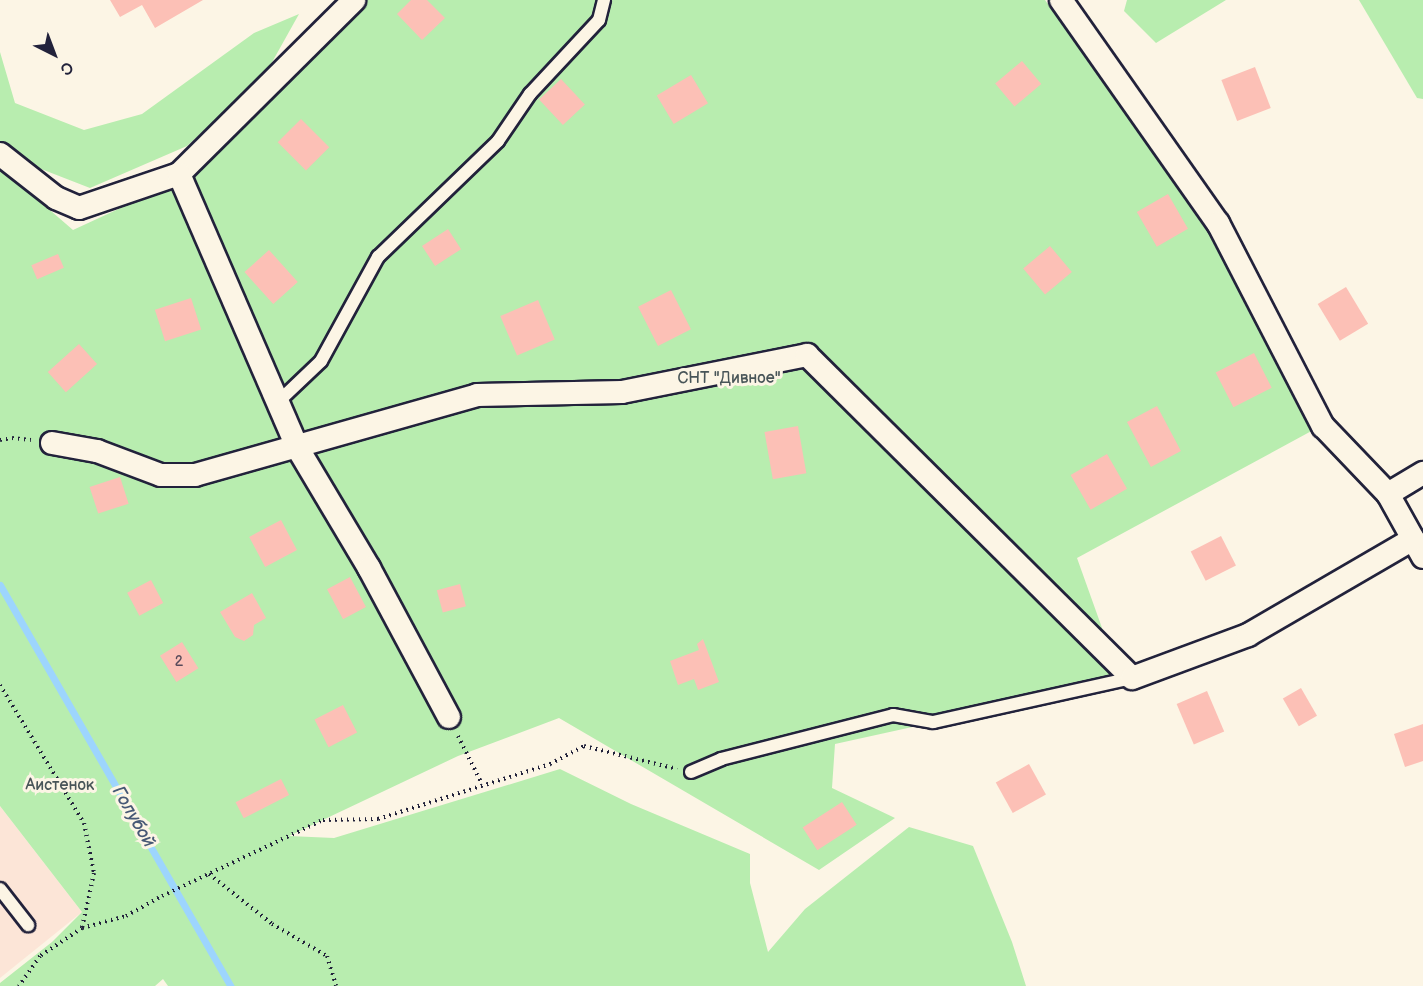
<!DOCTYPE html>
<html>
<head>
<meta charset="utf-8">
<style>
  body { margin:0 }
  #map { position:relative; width:1423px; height:986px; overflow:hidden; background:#fcf5e5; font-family:"Balsamiq Sans",sans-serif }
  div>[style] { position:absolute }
  .built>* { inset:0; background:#fce5d7 }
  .green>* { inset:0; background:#b8edaf }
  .stream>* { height:7px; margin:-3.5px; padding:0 3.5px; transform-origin:3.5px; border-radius:3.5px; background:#9dd5fd }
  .building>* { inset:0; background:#fcc0b6; transform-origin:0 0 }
  .path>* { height:4px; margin-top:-2px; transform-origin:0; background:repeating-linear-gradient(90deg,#22223b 0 1.5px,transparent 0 6px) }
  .roads { filter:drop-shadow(2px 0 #22223b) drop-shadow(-2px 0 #22223b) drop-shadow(0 2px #22223b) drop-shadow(0 -2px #22223b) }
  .lane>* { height:12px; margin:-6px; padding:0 6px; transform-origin:6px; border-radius:6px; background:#fcf5e5 }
  .street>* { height:22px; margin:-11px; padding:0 11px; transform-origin:11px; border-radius:11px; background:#fcf5e5 }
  span { translate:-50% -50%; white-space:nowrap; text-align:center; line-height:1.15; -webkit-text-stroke:6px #fcf5e5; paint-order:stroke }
  .number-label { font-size:14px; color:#584a5a }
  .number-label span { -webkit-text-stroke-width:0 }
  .park-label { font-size:16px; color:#485558 }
  .water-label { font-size:18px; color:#475875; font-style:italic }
  .north { position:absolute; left:24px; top:24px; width:60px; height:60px; -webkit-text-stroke:4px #fcf5e5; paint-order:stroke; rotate:138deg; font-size:16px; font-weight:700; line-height:24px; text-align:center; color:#22223b }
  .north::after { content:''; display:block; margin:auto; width:21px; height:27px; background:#22223b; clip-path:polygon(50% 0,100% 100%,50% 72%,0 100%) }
</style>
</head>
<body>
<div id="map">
  <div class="built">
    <div style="clip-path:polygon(0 806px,82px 912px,0 978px)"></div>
  </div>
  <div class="green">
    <div style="clip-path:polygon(362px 0,1045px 0,1208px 231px,1317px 428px,1077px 558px,1121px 681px,835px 744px,832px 788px,895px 818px,819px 870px,559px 718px,458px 756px,289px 836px,334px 838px,560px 769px,631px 804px,750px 854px,750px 883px,768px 952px,805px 909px,909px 827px,973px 846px,1012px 942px,1026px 986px,168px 986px,163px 979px,155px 986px,0 986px,0 983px,52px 942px,82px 912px,0 806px,0 167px,73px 230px,179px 181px)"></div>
    <div style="clip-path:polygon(1127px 0,1226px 0,1156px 43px,1124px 11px)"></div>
    <div style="clip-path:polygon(1359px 0,1423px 0,1423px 99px,1417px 98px)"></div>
    <div style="clip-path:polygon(299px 14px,266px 73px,187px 146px,90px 188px,0 153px,0 52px,15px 103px,84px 130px,142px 114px,254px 33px)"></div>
  </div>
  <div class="stream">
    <div style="left:0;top:585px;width:463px;rotate:60.1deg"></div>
  </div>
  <div class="building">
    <div style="clip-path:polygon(110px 0,203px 0,155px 28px,142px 5px,120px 17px)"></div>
    <div style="clip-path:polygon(411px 0,427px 0,445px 18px,422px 40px,397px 14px)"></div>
    <div style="left:1022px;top:61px;width:30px;height:35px;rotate:50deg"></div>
    <div style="left:1255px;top:67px;width:44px;height:36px;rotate:69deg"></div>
    <div style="left:691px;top:75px;width:33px;height:40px;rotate:59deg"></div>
    <div style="left:561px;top:79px;width:35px;height:30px;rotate:47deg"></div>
    <div style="left:301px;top:119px;width:40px;height:33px;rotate:45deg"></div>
    <div style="left:1168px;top:194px;width:40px;height:36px;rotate:60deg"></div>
    <div style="left:448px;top:229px;width:24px;height:31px;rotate:57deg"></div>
    <div style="left:1050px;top:246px;width:34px;height:35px;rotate:50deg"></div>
    <div style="left:269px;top:250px;width:43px;height:33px;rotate:48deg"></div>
    <div style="left:58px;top:254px;width:15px;height:29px;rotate:67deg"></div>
    <div style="left:1346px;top:287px;width:43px;height:33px;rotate:59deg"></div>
    <div style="left:671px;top:290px;width:44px;height:37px;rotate:63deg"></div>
    <div style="left:191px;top:298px;width:33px;height:38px;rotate:72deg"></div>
    <div style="left:538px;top:300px;width:43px;height:41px;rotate:67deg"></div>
    <div style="left:79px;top:344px;width:27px;height:42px;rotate:48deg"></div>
    <div style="left:1254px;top:353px;width:39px;height:43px;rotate:63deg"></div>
    <div style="left:1157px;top:406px;width:51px;height:34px;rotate:62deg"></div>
    <div style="left:798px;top:426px;width:48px;height:34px;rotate:80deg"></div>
    <div style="left:1107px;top:454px;width:40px;height:42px;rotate:60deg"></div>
    <div style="left:120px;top:477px;width:28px;height:32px;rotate:72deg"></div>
    <div style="left:281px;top:520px;width:34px;height:36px;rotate:62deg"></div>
    <div style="left:1221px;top:536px;width:33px;height:34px;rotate:63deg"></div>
    <div style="left:350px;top:577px;width:34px;height:26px;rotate:62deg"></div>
    <div style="left:151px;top:580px;width:26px;height:27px;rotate:62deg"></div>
    <div style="left:460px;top:584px;width:23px;height:24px;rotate:75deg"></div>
    <div style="clip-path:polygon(252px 593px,266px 618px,254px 625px,253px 635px,244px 641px,235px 637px,220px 612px)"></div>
    <div style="clip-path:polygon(703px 639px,719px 682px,698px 690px,694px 679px,678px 685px,670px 661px,699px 650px,697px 644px)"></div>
    <div style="left:182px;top:642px;width:31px;height:26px;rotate:58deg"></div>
    <div style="left:1301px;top:688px;width:32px;height:21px;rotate:60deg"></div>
    <div style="left:1207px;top:691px;width:44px;height:33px;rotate:67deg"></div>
    <div style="left:343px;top:705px;width:31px;height:32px;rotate:63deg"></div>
    <div style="clip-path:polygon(1423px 724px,1423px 761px,1405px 767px,1394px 734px)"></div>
    <div style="left:1029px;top:764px;width:35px;height:38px;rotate:61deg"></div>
    <div style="left:281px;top:779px;width:18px;height:51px;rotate:63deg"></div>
    <div style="left:842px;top:802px;width:27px;height:47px;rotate:57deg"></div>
  </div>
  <div class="path">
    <div style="left:0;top:440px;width:12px;rotate:-9deg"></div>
    <div style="left:12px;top:438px;width:19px;rotate:6deg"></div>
    <div style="left:0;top:685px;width:162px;rotate:58.7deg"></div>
    <div style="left:84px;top:823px;width:51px;rotate:78.7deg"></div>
    <div style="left:94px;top:873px;width:56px;rotate:102.3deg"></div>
    <div style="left:82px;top:928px;width:50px;rotate:146.3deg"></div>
    <div style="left:40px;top:956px;width:37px;rotate:125deg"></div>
    <div style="left:458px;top:736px;width:54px;rotate:63.4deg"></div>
    <div style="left:209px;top:874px;width:80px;rotate:38.4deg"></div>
    <div style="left:272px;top:924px;width:64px;rotate:30.2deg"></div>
    <div style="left:327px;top:956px;width:31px;rotate:73deg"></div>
    <div style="left:82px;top:928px;width:46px;rotate:-15.3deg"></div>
    <div style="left:126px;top:916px;width:41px;rotate:-29.1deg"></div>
    <div style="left:162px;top:896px;width:178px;rotate:-25.3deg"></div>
    <div style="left:323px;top:820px;width:55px;rotate:-1deg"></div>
    <div style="left:378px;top:819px;width:181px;rotate:-17.7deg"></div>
    <div style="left:550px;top:764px;width:38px;rotate:-28deg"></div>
    <div style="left:584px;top:746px;width:96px;rotate:13.9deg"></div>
  </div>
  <div class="roads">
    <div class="lane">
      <div style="left:278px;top:402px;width:59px;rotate:-43.6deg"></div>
      <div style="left:321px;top:361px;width:119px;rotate:-61.3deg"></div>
      <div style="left:378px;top:257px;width:167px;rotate:-44deg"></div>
      <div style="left:498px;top:141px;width:57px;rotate:-55.8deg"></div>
      <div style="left:530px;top:94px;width:101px;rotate:-47deg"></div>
      <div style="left:599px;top:20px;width:21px;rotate:-76deg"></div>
      <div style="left:691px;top:772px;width:33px;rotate:-23deg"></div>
      <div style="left:721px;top:759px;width:178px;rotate:-14.3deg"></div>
      <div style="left:893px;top:715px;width:41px;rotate:9.9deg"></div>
      <div style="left:933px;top:722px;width:204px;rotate:-12.5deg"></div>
      <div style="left:0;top:889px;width:46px;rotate:52.1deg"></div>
    </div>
    <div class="street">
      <div style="left:1061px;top:0;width:273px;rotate:54.9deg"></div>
      <div style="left:1218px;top:223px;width:229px;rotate:62.7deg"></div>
      <div style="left:1323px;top:426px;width:94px;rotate:46.3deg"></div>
      <div style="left:1388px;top:494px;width:72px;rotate:60.9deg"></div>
      <div style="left:0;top:154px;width:71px;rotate:38.2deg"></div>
      <div style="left:56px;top:198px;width:25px;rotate:23deg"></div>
      <div style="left:79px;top:208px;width:106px;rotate:-18.8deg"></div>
      <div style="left:179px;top:174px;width:247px;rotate:-44.8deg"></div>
      <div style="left:179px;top:174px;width:297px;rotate:66.6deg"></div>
      <div style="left:297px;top:447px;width:141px;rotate:59.2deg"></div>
      <div style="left:369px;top:568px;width:169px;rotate:61.8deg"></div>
      <div style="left:52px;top:443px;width:46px;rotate:10.1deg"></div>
      <div style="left:97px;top:451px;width:68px;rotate:20.6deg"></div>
      <div style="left:161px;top:475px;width:34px"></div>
      <div style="left:195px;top:475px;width:293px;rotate:-15.8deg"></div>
      <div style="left:477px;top:395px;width:145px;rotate:-1.2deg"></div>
      <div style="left:622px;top:392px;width:189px;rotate:-11.3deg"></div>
      <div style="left:807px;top:355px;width:458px;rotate:44.8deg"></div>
      <div style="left:1132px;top:678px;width:124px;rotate:-20.3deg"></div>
      <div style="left:1248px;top:635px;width:191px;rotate:-30.2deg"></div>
      <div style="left:1388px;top:494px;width:41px;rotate:-31deg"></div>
    </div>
  </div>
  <div class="number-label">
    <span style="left:179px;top:662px">2</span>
  </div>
  <div class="park-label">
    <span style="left:729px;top:379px">СНТ "Дивное"</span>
    <span style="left:60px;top:786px">Аистенок</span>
  </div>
  <div class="water-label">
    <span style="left:133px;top:817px;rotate:60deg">Голубой</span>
  </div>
  <div class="north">С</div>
</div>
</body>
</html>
